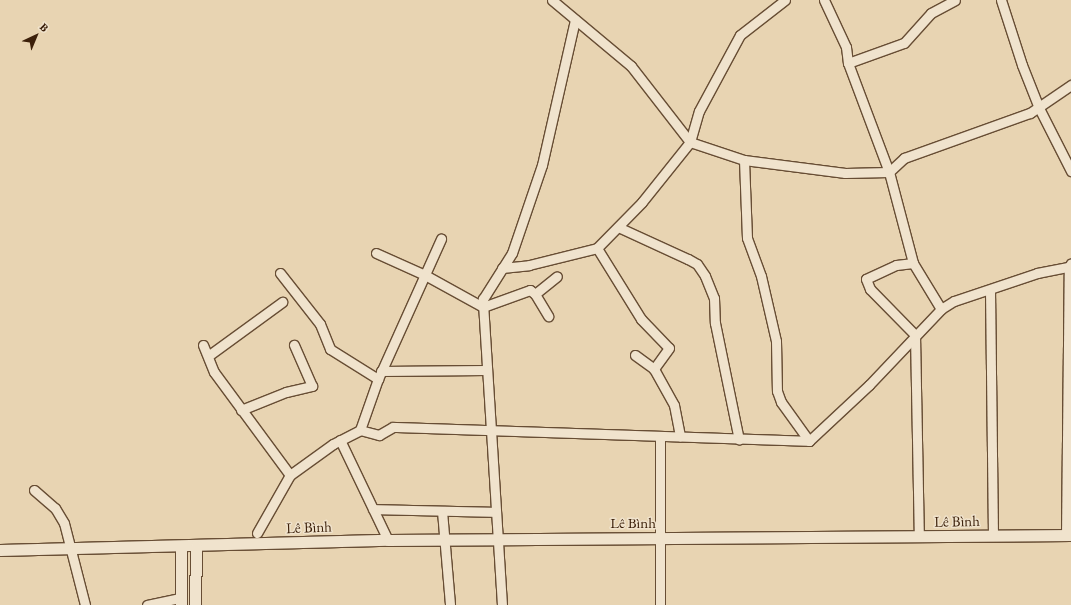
<!DOCTYPE html>
<html>
<head>
<meta charset="utf-8">
<style>
  body { margin:0 }
  #map { position:relative; width:1071px; height:605px; overflow:hidden; background:#e8d4b2; font-family:"EB Garamond",serif }
  div>[style] { position:absolute }
  .roads { filter:drop-shadow(1px 0 #674d34) drop-shadow(-1px 0 #674d34) drop-shadow(0 1px #674d34) drop-shadow(0 -1px #674d34) }
  .minor>* { height:9px; margin:-4.5px; padding:0 4.5px; transform-origin:4.5px; border-radius:4.5px; background:#f0e3cd }
  .tertiary>* { height:11px; margin:-5.5px; padding:0 5.5px; transform-origin:5.5px; border-radius:5.5px; background:#f0e3cd }
  span { translate:-50% -50%; white-space:nowrap; text-align:center; line-height:1.15; -webkit-text-stroke:3px #f0e3cd; paint-order:stroke }
  .street-label { font-size:15px; color:#3c200a }
  .north { position:absolute; left:16px; top:16px; width:40px; height:40px; -webkit-text-stroke:3px #f0e3cd; paint-order:stroke; rotate:44deg; font-size:11px; font-weight:700; line-height:16px; text-align:center; color:#3c200a }
  .north::after { content:''; display:block; margin:auto; width:14px; height:18px; background:#3c200a; clip-path:polygon(50% 0,100% 100%,50% 72%,0 100%) }
</style>
</head>
<body>
<div id="map">
  <div class="roads">
    <div class="minor">
      <div style="left:552px;top:0;width:103px;rotate:39.9deg"></div>
      <div style="left:631px;top:66px;width:96px;rotate:52.2deg"></div>
      <div style="left:690px;top:142px;width:57px;rotate:18.4deg"></div>
      <div style="left:744px;top:160px;width:78px;rotate:87.8deg"></div>
      <div style="left:747px;top:238px;width:40px;rotate:69.8deg"></div>
      <div style="left:761px;top:276px;width:67px;rotate:77deg"></div>
      <div style="left:776px;top:341px;width:50px;rotate:88.9deg"></div>
      <div style="left:777px;top:391px;width:12px;rotate:70deg"></div>
      <div style="left:781px;top:402px;width:48px;rotate:54.3deg"></div>
      <div style="left:824px;top:0;width:52px;rotate:64.9deg"></div>
      <div style="left:846px;top:47px;width:16px;rotate:83deg"></div>
      <div style="left:848px;top:63px;width:116px;rotate:69.4deg"></div>
      <div style="left:889px;top:172px;width:94px;rotate:75.2deg"></div>
      <div style="left:913px;top:263px;width:54px;rotate:58.7deg"></div>
      <div style="left:1001px;top:0;width:68px;rotate:72.1deg"></div>
      <div style="left:1022px;top:65px;width:46px;rotate:68.4deg"></div>
      <div style="left:1039px;top:108px;width:71px;rotate:63.1deg"></div>
      <div style="left:848px;top:63px;width:59px;rotate:-19.7deg"></div>
      <div style="left:904px;top:43px;width:40px;rotate:-48deg"></div>
      <div style="left:931px;top:13px;width:27px;rotate:-28deg"></div>
      <div style="left:744px;top:160px;width:102px;rotate:7.3deg"></div>
      <div style="left:845px;top:173px;width:44px;rotate:-1.3deg"></div>
      <div style="left:889px;top:172px;width:21px;rotate:-43deg"></div>
      <div style="left:904px;top:158px;width:134px;rotate:-19.7deg"></div>
      <div style="left:1030px;top:113px;width:50px;rotate:-34.3deg"></div>
      <div style="left:618px;top:227px;width:77px;rotate:24.6deg"></div>
      <div style="left:688px;top:259px;width:10px;rotate:29deg"></div>
      <div style="left:697px;top:264px;width:14px;rotate:56deg"></div>
      <div style="left:705px;top:276px;width:24px;rotate:68deg"></div>
      <div style="left:714px;top:298px;width:25px;rotate:88deg"></div>
      <div style="left:715px;top:323px;width:119px;rotate:78.4deg"></div>
      <div style="left:597px;top:248px;width:84px;rotate:58.2deg"></div>
      <div style="left:641px;top:319px;width:40px;rotate:46deg"></div>
      <div style="left:669px;top:348px;width:26px;rotate:126deg"></div>
      <div style="left:376px;top:253px;width:54px;rotate:24.2deg"></div>
      <div style="left:425px;top:275px;width:66px;rotate:28.9deg"></div>
      <div style="left:483px;top:307px;width:50px;rotate:-19.9deg"></div>
      <div style="left:530px;top:290px;width:6px;rotate:39deg"></div>
      <div style="left:535px;top:294px;width:26px;rotate:59deg"></div>
      <div style="left:913px;top:263px;width:17px;rotate:173deg"></div>
      <div style="left:896px;top:265px;width:33px;rotate:155deg"></div>
      <div style="left:866px;top:279px;width:11px;rotate:68deg"></div>
      <div style="left:870px;top:289px;width:64px;rotate:45.6deg"></div>
      <div style="left:915px;top:335px;width:202px;rotate:88.9deg"></div>
      <div style="left:502px;top:268px;width:27px;rotate:-6deg"></div>
      <div style="left:529px;top:265px;width:70px;rotate:-14deg"></div>
      <div style="left:597px;top:248px;width:64px;rotate:-45.6deg"></div>
      <div style="left:642px;top:202px;width:77px;rotate:-51.3deg"></div>
      <div style="left:690px;top:142px;width:32px;rotate:-74deg"></div>
      <div style="left:699px;top:111px;width:86px;rotate:-61.7deg"></div>
      <div style="left:740px;top:35px;width:57px;rotate:-37.9deg"></div>
      <div style="left:280px;top:273px;width:65px;rotate:51.9deg"></div>
      <div style="left:320px;top:324px;width:27px;rotate:68deg"></div>
      <div style="left:330px;top:349px;width:57px;rotate:32deg"></div>
      <div style="left:990px;top:290px;width:246px;rotate:89.3deg"></div>
      <div style="left:535px;top:294px;width:28px;rotate:-39deg"></div>
      <div style="left:203px;top:345px;width:29px;rotate:68deg"></div>
      <div style="left:214px;top:372px;width:128px;rotate:53.6deg"></div>
      <div style="left:635px;top:355px;width:24px;rotate:36deg"></div>
      <div style="left:654px;top:369px;width:41px;rotate:60.9deg"></div>
      <div style="left:674px;top:405px;width:32px;rotate:79deg"></div>
      <div style="left:208px;top:356px;width:92px;rotate:-36.1deg"></div>
      <div style="left:381px;top:371px;width:105px;rotate:-0.5deg"></div>
      <div style="left:241px;top:410px;width:48px;rotate:-21.8deg"></div>
      <div style="left:286px;top:392px;width:27px;rotate:-13deg"></div>
      <div style="left:312px;top:386px;width:45px;rotate:-113.7deg"></div>
      <div style="left:360px;top:430px;width:54px;rotate:-70.6deg"></div>
      <div style="left:378px;top:379px;width:154px;rotate:-65.8deg"></div>
      <div style="left:660px;top:437px;width:168px;rotate:90deg"></div>
      <div style="left:340px;top:440px;width:111px;rotate:64.4deg"></div>
      <div style="left:34px;top:490px;width:28px;rotate:41deg"></div>
      <div style="left:55px;top:508px;width:17px;rotate:59deg"></div>
      <div style="left:64px;top:523px;width:85px;rotate:75.6deg"></div>
      <div style="left:373px;top:509px;width:123px;rotate:1.4deg"></div>
      <div style="left:442px;top:511px;width:94px;rotate:85.1deg"></div>
      <div style="left:257px;top:533px;width:67px;rotate:-60.4deg"></div>
      <div style="left:290px;top:475px;width:53px;rotate:-35.8deg"></div>
      <div style="left:333px;top:444px;width:30px;rotate:-27deg"></div>
      <div style="left:360px;top:430px;width:20px;rotate:15deg"></div>
      <div style="left:379px;top:435px;width:16px;rotate:-30deg"></div>
      <div style="left:393px;top:427px;width:416px;rotate:1.9deg"></div>
      <div style="left:809px;top:441px;width:82px;rotate:-43deg"></div>
      <div style="left:869px;top:385px;width:105px;rotate:-46.5deg"></div>
      <div style="left:941px;top:309px;width:15px;rotate:-32deg"></div>
      <div style="left:954px;top:301px;width:88px;rotate:-18.6deg"></div>
      <div style="left:1037px;top:273px;width:33px;rotate:-11deg"></div>
      <div style="left:1069px;top:267px;width:4px;rotate:-63deg"></div>
      <div style="left:1066px;top:535px;width:268px;rotate:-89.4deg"></div>
      <div style="left:147px;top:605px;width:35px;rotate:-12deg"></div>
      <div style="left:502px;top:605px;width:307px;rotate:-93.6deg"></div>
      <div style="left:483px;top:299px;width:54px;rotate:-57.8deg"></div>
      <div style="left:512px;top:253px;width:93px;rotate:-71.2deg"></div>
      <div style="left:542px;top:165px;width:149px;rotate:-77.2deg"></div>
    </div>
    <div class="tertiary">
      <div style="left:181px;top:547px;width:58px;rotate:90deg"></div>
      <div style="left:0;top:550px;width:388px;rotate:-1.5deg"></div>
      <div style="left:388px;top:540px;width:683px;rotate:-0.42deg"></div>
      <div style="left:195px;top:605px;width:59px;rotate:-89deg"></div>
    </div>
  </div>
  <div class="street-label">
    <span style="left:957px;top:521px;rotate:-1deg">Lê Bình</span>
    <span style="left:633px;top:523px">Lê Bình</span>
    <span style="left:309px;top:527px;rotate:-2deg">Lê Bình</span>
  </div>
  <div class="north">B</div>
</div>
</body>
</html>
